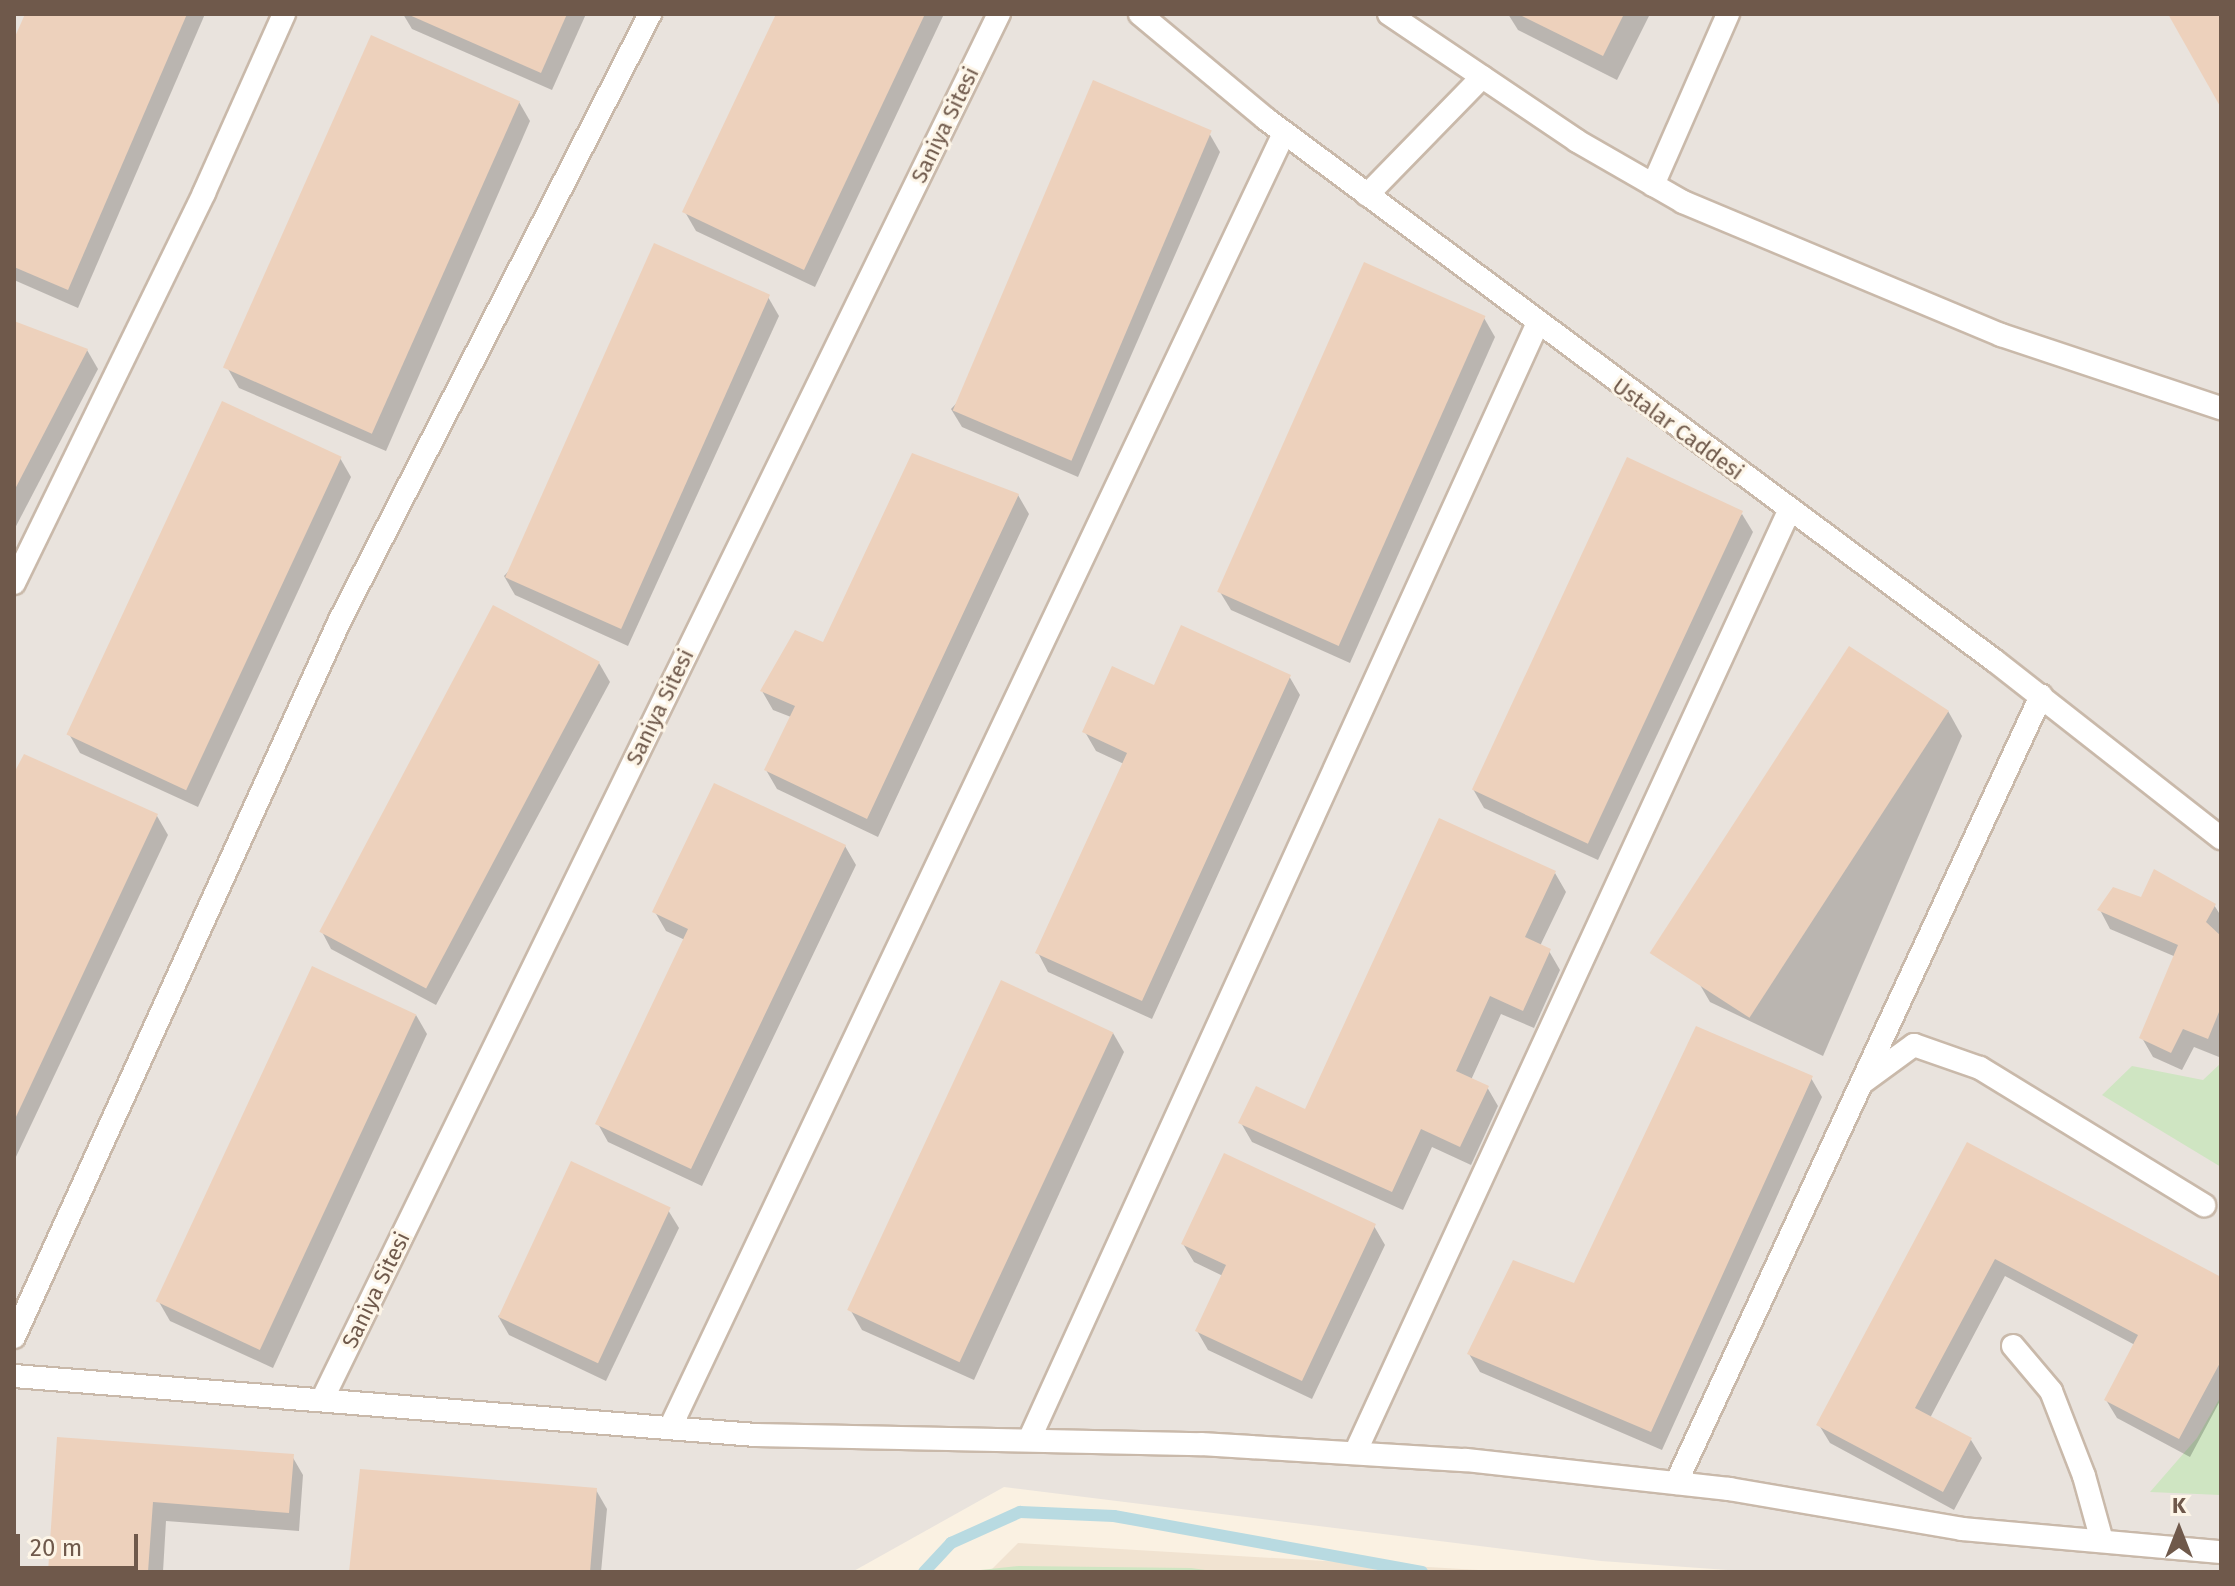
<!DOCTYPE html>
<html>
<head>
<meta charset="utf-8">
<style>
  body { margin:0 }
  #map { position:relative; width:2235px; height:1586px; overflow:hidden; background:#faf1e2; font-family:"Fira Sans",sans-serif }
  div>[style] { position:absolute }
  .residential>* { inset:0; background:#f1e3d1 }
  .industrial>* { inset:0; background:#e9e3dd }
  .green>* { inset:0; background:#cfe5c2 }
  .shadow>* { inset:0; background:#0003 }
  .stream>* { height:12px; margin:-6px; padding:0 6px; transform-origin:6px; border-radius:6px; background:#b8dae1 }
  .building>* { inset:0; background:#edd1bc; transform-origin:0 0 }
  .roads { filter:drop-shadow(2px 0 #c9b9aa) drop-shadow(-2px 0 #c9b9aa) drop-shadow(0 2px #c9b9aa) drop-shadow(0 -2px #c9b9aa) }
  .lane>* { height:22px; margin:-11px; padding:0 11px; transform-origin:11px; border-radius:11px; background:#fff }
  span { translate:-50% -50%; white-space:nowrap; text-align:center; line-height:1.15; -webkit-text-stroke:6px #fdf5e7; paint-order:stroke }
  .street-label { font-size:22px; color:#6f594b }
  .frame { position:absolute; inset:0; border:16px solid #6f594b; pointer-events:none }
  .north { position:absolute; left:2139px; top:1490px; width:80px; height:80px; -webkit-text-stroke:6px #fdf5e7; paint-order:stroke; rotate:0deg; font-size:22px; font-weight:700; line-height:32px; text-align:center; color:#6f594b }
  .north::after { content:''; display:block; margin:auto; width:28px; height:36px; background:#6f594b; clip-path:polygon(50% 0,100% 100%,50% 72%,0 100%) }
  .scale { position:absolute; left:16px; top:1534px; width:122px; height:36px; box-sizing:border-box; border:4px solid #6f594b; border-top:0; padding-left:10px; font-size:24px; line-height:28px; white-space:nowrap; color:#6f594b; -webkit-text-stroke:6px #fdf5e7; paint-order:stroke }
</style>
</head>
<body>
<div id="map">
  <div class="residential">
    <div style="clip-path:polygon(1018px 1543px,1513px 1572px,989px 1572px)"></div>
  </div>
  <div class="industrial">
    <div style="clip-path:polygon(14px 14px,2221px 14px,2221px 1572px,1756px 1572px,1601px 1561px,1004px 1487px,852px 1572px,14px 1572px)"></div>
  </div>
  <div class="green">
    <div style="clip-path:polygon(2221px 1063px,2221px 1167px,2102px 1095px,2132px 1066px,2203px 1080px)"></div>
    <div style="clip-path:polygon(2221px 1396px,2221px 1495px,2150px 1492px,2197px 1438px)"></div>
    <div style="clip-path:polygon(1019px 1566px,1191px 1568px,1220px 1572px,962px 1572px)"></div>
  </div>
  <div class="shadow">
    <div style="clip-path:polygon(27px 14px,205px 14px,78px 308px,14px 280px,14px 44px)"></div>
    <div style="clip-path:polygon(403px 14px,586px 14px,552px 90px,412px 29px)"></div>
    <div style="clip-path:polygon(778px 14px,944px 14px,815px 287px,696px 231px,685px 212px)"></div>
    <div style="clip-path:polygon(1508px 14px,1650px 14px,1617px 80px,1518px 30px)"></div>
    <div style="clip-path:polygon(519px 102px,530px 121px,386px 451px,239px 388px,228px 369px)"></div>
    <div style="clip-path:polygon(1209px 133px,1220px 152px,1078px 477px,962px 427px,951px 409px)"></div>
    <div style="clip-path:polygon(768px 297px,779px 316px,628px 646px,515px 595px,504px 576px)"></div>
    <div style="clip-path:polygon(1484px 318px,1495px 337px,1350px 663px,1231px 610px,1220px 592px)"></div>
    <div style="clip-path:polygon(14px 324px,87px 350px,98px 369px,14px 530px)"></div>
    <div style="clip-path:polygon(340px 458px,351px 477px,198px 807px,80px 753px,69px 734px)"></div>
    <div style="clip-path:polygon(1018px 495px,1029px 514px,878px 837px,777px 789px,766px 770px,791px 717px,773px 710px,762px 691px)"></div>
    <div style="clip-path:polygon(1742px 514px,1753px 532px,1598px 860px,1484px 808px,1473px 789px)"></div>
    <div style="clip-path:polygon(599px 663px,610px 682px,436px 1005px,331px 949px,321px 930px)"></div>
    <div style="clip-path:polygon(1289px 676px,1300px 695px,1152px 1019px,1048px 972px,1038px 953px,1124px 764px,1096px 751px,1085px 732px,1155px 687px)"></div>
    <div style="clip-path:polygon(1948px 711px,1962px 736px,1823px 1056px,1710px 1002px,1696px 978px)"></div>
    <div style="clip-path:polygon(14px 778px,157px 816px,168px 835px,14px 1161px)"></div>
    <div style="clip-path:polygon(845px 846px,856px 865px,702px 1186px,608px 1142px,598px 1124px,685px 940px,666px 931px,655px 912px)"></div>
    <div style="clip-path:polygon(1555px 873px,1566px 892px,1540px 946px,1549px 951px,1560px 970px,1534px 1028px,1501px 1014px,1471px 1080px,1487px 1087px,1498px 1106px,1471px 1165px,1432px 1147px,1403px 1210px,1252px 1142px,1241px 1123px,1306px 1111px)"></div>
    <div style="clip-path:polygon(2142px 900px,2214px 905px,2221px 916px,2221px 1052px,2219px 1057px,2194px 1047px,2182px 1070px,2153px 1057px,2142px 1038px,2176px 957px,2110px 929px,2100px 910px)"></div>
    <div style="clip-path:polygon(416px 1015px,427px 1034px,273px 1368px,170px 1321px,159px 1302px)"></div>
    <div style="clip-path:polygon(1113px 1033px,1124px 1052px,974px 1380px,862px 1330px,851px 1311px)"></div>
    <div style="clip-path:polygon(1811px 1078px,1822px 1097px,1662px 1450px,1480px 1372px,1469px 1354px,1575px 1285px)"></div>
    <div style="clip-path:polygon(1968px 1145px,2221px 1279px,2221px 1399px,2190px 1457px,2117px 1418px,2106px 1400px,2135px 1345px,2005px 1276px,1930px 1418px,1971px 1440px,1982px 1458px,1954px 1510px,1830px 1443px,1819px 1425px)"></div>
    <div style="clip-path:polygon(668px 1210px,679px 1228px,606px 1381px,509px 1335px,498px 1316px)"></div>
    <div style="clip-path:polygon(1374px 1226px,1385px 1245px,1312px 1399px,1208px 1350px,1197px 1331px,1223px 1276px,1194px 1262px,1183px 1244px)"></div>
    <div style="clip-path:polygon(59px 1440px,292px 1456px,303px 1475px,299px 1531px,166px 1521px,163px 1572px,50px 1572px)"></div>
    <div style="clip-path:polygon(596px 1490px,607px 1509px,601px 1572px,351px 1572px)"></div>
  </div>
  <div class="stream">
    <div style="left:924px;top:1572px;width:40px;rotate:-47deg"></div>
    <div style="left:951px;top:1543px;width:76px;rotate:-24.2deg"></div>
    <div style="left:1020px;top:1512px;width:94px;rotate:2.4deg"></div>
    <div style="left:1114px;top:1516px;width:313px;rotate:10.3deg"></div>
  </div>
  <div class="building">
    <div style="clip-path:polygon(25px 14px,187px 14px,68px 290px,14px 267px,14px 39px)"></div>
    <div style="clip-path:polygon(407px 14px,567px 14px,541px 73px)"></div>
    <div style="clip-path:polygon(776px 14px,925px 14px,804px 270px,682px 212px)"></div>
    <div style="clip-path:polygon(1518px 14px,1624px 14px,1603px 56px)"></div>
    <div style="clip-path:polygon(2168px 14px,2221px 14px,2221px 108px)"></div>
    <div style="left:371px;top:35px;width:163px;height:364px;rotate:24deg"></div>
    <div style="left:1093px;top:80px;width:129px;height:359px;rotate:23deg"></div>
    <div style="left:654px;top:243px;width:127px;height:366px;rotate:24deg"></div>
    <div style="left:1364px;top:262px;width:133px;height:361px;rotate:24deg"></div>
    <div style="clip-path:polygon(14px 321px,88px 349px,14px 491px)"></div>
    <div style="left:222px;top:401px;width:132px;height:368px;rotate:25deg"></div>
    <div style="clip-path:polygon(912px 453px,1019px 494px,867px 819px,764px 770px,795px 706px,760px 691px,795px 630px,823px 642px)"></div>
    <div style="left:1627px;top:457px;width:128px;height:367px;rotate:25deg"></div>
    <div style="left:493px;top:605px;width:121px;height:370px;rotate:28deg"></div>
    <div style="clip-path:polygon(1181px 625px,1291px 675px,1142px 1001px,1035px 953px,1127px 753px,1082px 732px,1112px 666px,1154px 685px)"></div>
    <div style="left:1849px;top:646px;width:119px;height:366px;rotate:33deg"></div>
    <div style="clip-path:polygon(24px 754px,158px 814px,14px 1121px,14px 773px)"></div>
    <div style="clip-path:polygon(714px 783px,846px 845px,691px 1169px,595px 1124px,688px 929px,652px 912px)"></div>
    <div style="clip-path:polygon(1439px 818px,1556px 871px,1525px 937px,1551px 949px,1523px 1011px,1490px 996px,1456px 1071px,1489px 1086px,1460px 1147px,1421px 1129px,1392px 1192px,1238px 1123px,1256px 1086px,1305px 1109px)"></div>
    <div style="clip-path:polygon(2154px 869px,2216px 904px,2206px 922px,2221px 936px,2221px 1007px,2208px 1039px,2183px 1029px,2171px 1053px,2139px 1038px,2178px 945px,2097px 910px,2113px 887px,2141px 897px)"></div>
    <div style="left:312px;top:966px;width:115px;height:370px;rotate:25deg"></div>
    <div style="left:1001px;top:980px;width:124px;height:364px;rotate:25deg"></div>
    <div style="clip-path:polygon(1696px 1026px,1813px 1076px,1651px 1432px,1467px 1354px,1513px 1260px,1574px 1283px)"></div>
    <div style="clip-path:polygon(1967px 1142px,2221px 1277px,2221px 1361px,2179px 1439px,2104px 1400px,2138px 1335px,1995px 1259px,1915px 1408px,1972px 1438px,1943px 1492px,1816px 1425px)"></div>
    <div style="clip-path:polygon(1224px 1153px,1376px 1224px,1302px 1381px,1195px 1331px,1226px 1265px,1181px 1244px)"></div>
    <div style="left:571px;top:1161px;width:110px;height:172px;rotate:25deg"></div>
    <div style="clip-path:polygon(57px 1437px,294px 1454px,289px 1513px,153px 1502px,148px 1572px,48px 1572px)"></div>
    <div style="clip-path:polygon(360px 1469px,597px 1488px,590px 1572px,349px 1572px)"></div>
  </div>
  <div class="roads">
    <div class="lane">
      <div style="left:1140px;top:14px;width:164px;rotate:39.8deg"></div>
      <div style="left:1266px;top:119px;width:908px;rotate:36.63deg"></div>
      <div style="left:1995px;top:661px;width:287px;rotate:38.1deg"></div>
      <div style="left:1389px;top:14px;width:227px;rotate:34deg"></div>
      <div style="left:1577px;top:141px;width:122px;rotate:29.9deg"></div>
      <div style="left:1683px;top:202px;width:345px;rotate:22.7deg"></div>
      <div style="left:2001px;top:335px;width:232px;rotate:18.4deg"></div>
      <div style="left:1653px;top:185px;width:187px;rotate:-66.3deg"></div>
      <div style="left:1367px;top:195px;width:165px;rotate:-45.7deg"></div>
      <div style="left:14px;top:583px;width:434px;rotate:-64deg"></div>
      <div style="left:204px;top:193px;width:196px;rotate:-65.9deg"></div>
      <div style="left:1863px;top:1082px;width:63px;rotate:-36deg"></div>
      <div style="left:1914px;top:1045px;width:70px;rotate:19.2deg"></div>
      <div style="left:1980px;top:1068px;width:263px;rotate:31.5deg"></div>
      <div style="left:14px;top:1337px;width:788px;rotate:-65.55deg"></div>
      <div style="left:340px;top:620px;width:681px;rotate:-62.91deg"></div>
      <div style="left:2013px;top:1346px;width:59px;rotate:49.8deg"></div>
      <div style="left:2051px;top:1391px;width:91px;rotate:68.8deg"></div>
      <div style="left:2084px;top:1476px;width:67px;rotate:74.5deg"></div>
      <div style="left:14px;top:1376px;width:744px;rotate:4.55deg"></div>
      <div style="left:756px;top:1435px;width:445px;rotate:1.2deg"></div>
      <div style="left:1201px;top:1444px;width:265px;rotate:3.5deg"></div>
      <div style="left:1466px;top:1460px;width:265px;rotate:6.3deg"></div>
      <div style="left:1729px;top:1489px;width:236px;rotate:9.7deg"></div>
      <div style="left:1962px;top:1529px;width:260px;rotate:5.1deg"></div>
      <div style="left:322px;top:1400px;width:1543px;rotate:-63.97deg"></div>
      <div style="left:670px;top:1428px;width:1433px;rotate:-64.63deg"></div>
      <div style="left:1029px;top:1440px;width:1225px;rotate:-65.51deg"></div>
      <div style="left:1355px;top:1453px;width:1037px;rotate:-65.26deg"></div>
      <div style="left:1676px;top:1483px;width:868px;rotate:-65.12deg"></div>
    </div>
  </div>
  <div class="street-label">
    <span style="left:945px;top:125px;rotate:-64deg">Saniya Sitesi</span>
    <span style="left:1678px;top:429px;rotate:36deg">Ustalar Caddesi</span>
    <span style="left:660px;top:707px;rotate:-64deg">Saniya Sitesi</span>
    <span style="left:376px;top:1290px;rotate:-64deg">Saniya Sitesi</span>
  </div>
  <div class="frame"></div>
  <div class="north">K</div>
  <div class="scale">20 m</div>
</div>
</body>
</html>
